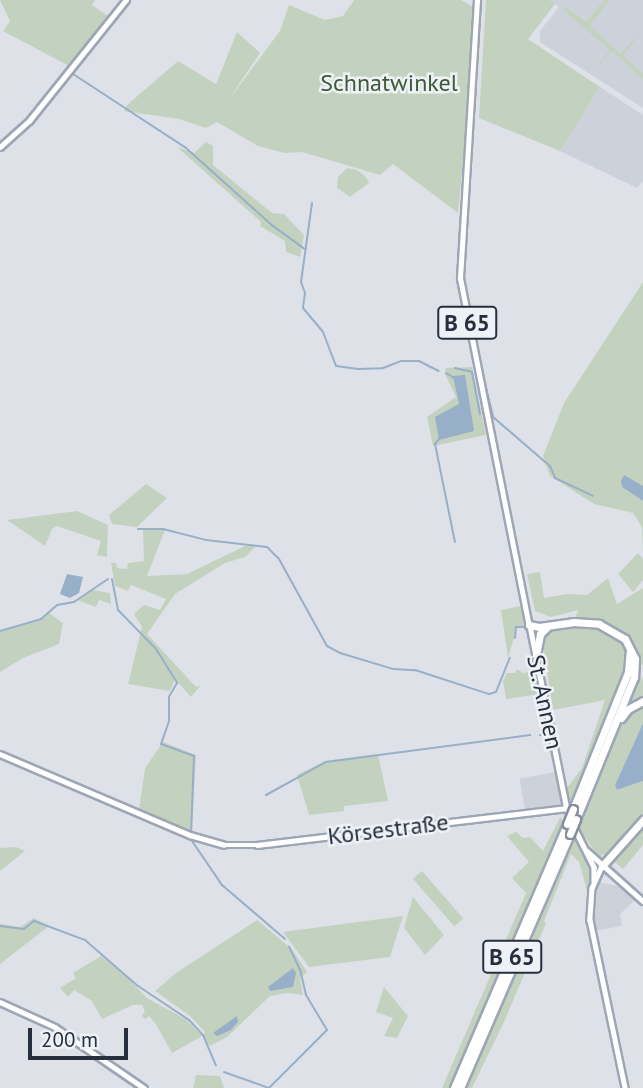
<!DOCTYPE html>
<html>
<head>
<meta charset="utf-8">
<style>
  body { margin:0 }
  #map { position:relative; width:643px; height:1088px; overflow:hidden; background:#dee2e8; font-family:"PT Sans",sans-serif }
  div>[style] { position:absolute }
  .built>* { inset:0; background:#ccd1da; transform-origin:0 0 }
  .green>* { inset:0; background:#c3d2bf; transform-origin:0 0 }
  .water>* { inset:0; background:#98afc9 }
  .stream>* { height:2px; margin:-1px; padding:0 1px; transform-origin:1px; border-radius:1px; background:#98afc9 }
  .roads { filter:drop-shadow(2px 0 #9da6b4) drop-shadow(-2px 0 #9da6b4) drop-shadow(0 2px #9da6b4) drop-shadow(0 -2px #9da6b4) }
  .secondary>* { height:4.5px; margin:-2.25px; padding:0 2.25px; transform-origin:2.25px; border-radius:2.25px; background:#fff }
  .primary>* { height:5px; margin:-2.5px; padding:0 2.5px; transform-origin:2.5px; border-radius:2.5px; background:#fff }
  .highway>* { height:7px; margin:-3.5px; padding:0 3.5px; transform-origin:3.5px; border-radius:3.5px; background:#fff }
  .bridges { filter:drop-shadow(2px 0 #858f9f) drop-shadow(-2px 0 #858f9f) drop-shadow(0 2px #858f9f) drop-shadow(0 -2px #858f9f) }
  .highway-bridge>* { height:7px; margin:-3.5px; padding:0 3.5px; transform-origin:3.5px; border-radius:3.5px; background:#fff }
  span { translate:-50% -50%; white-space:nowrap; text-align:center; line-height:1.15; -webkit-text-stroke:5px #eef1f6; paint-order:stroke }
  .shield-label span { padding:2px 5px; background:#eef1f6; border:2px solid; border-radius:5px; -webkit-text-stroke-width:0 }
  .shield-label { font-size:23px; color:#272f3f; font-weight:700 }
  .park-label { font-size:24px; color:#3b5b34 }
  .street-label { font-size:24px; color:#272f3f }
  .scale { position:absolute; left:28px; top:1028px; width:100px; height:32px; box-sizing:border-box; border:4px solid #272f3f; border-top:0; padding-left:9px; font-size:21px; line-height:24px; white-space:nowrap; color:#272f3f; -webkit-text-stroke:5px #eef1f6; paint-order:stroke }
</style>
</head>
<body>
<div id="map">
  <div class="built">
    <div style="clip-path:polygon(549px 0,643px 0,643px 108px,540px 42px,540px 31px,559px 7px)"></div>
    <div style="clip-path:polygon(600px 87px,643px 115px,643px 181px,637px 188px,560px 151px)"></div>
    <div style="left:556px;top:772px;width:35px;height:37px;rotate:80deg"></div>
    <div style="clip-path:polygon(598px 882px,618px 886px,635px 900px,620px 914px,622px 926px,594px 931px,592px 909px)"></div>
  </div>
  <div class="green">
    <div style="clip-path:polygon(0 0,95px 0,92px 5px,108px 16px,69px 66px,3px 31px,10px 21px)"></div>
    <div style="clip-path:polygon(354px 0,461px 0,473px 7px,470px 87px,458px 213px,393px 164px,380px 175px,302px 152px,285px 153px,258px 146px,217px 122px,206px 128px,179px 119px,124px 111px,127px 105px,178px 61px,216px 84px,237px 32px,260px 53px,227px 102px,280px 31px,289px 5px,325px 20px,343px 16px)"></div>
    <div style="clip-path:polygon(486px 0,549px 0,555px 4px,528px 39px,600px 87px,560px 151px,479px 118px)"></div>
    <div style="clip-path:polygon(604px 0,609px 0,590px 26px,621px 54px,643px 29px,623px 56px,643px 73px,643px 79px,612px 51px,592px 72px,610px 50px,562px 9px,564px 6px,586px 22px)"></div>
    <div style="clip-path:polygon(206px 142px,213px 146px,213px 165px,272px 213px,284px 214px,304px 235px,300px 257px,286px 252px,285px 241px,260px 226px,261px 222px,177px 147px,194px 153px)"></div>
    <div style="clip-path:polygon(347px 168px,357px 170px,366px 177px,369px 183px,350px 197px,337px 188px,338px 177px)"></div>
    <div style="clip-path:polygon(643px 282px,643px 486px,625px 476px,621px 481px,622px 487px,643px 501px,643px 552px,642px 527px,633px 513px,594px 504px,550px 476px,543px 456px,564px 403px)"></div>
    <div style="clip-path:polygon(472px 367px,486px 435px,433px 446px,427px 417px,456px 397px,445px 374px,446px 368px)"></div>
    <div style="clip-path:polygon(146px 484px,167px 498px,137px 527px,112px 524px,109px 515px)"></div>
    <div style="clip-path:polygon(77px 511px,108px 525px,107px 557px,97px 555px,101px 541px,57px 526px,52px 529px,45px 546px,7px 520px)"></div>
    <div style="clip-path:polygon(143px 530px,165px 530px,147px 576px,187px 574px,245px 546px,256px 546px,245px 557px,225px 563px,175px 594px,147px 634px,196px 687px,201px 685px,191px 697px,175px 679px,170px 691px,128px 684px,142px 627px,134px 614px,144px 605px,160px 610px,166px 599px,131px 585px,128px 591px,115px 586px,111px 563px,116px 563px,117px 568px,127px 569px,128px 563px,144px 561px)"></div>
    <div style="clip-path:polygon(638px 553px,643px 559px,643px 580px,633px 592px,618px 574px)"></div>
    <div style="clip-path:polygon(540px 572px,544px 598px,567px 594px,587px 595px,608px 578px,617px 604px,643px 588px,643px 666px,628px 637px,612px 626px,575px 620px,578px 610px,551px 617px,535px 611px,527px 574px)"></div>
    <div style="clip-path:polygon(93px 590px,110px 593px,111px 604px,99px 600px,96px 607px,77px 600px)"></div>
    <div style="clip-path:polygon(521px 606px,525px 628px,517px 627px,508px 658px,501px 610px)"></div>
    <div style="clip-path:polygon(49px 613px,63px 623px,59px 644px,23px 658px,0 672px,0 632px,41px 620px)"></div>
    <div style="clip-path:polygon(576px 625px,606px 631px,623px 643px,627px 651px,625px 671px,570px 804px,567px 788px,582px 768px,605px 700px,553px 710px,543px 643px,547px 635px,563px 626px)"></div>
    <div style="clip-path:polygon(517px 669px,523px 673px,534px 671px,539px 694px,506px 699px,503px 681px,507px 673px,515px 673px)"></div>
    <div style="clip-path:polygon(639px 672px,643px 681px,643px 698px,626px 707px)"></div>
    <div style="clip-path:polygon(643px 703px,643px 723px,615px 785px,618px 790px,643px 781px,643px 845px,623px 869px,605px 854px,598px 857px,578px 826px,623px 719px,630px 710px)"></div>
    <div style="clip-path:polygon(163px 742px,196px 755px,192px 832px,139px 810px,145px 768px)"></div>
    <div style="clip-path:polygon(378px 754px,388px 801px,344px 806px,344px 811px,309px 815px,297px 775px,325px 761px)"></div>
    <div style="clip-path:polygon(561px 816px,563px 825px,477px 1030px,450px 1088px,442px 1088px,526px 893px,512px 878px,529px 862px,507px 836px,516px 832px,523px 838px,530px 837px,543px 851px)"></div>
    <div style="clip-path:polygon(574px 838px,591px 868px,588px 894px,579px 862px,571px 854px,544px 921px,546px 923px,504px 1022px,472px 1088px,465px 1088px)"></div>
    <div style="clip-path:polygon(16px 847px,25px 851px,0 871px,0 848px)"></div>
    <div style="left:422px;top:871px;width:63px;height:12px;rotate:49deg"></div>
    <div style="clip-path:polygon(413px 897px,444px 935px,425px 955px,404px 928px)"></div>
    <div style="clip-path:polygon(403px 916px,390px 957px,309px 967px,283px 932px)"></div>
    <div style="clip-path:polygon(34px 918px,49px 926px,0 964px,0 924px,20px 927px)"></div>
    <div style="clip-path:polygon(257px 920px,292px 949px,307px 972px,300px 978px,303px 995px,287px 993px,270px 996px,227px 1037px,210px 1046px,202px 1036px,172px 1053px,155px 1023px,149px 1016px,145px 1019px,142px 1016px,145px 1011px,142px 1005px,133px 1005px,102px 1019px,92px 1001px,74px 990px,68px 997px,60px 988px,76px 978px,73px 973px,101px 956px,120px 970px,147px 998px,185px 1019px,203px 1036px,205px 1032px,190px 1016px,155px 991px,176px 973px)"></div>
    <div style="clip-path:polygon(384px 987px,408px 1016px,397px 1038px,384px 1036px,393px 1018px,376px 1012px)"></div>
    <div style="clip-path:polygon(196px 1075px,220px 1076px,224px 1088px,193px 1088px)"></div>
  </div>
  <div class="water">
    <div style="clip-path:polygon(465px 375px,474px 431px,439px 440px,435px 417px,459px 404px,453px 376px)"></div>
    <div style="clip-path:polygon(624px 475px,643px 486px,643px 501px,622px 487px,621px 481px)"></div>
    <div style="clip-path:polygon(67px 574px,83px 577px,79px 593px,70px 598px,60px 594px)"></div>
    <div style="clip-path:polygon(643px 723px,643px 781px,617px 790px,615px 785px)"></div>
    <div style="clip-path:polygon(293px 968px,296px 973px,293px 987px,270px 991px,268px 987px)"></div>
    <div style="clip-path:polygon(237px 1016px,238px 1022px,231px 1030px,217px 1036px,213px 1033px)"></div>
  </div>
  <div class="stream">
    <div style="left:73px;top:74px;width:135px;rotate:33.2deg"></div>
    <div style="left:186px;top:148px;width:117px;rotate:41.9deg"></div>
    <div style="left:273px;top:226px;width:39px;rotate:36deg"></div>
    <div style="left:312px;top:203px;width:80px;rotate:97.9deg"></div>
    <div style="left:301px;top:282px;width:12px;rotate:70deg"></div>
    <div style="left:305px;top:293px;width:15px;rotate:98deg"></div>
    <div style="left:303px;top:308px;width:31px;rotate:50deg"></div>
    <div style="left:323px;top:332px;width:36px;rotate:69deg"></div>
    <div style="left:336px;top:366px;width:22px;rotate:8deg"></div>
    <div style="left:358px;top:369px;width:25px;rotate:-2deg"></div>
    <div style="left:383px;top:368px;width:19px;rotate:-21deg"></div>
    <div style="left:401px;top:361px;width:18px"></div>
    <div style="left:419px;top:361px;width:22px;rotate:27deg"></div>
    <div style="left:455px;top:368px;width:17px;rotate:13deg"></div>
    <div style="left:472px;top:372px;width:43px;rotate:79.2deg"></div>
    <div style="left:446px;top:373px;width:9px;rotate:32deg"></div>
    <div style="left:485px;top:384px;width:34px;rotate:76deg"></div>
    <div style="left:493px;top:417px;width:75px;rotate:40.7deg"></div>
    <div style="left:550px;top:466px;width:13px;rotate:67deg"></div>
    <div style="left:555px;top:478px;width:42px;rotate:25.3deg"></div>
    <div style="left:440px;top:438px;width:8px;rotate:130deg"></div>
    <div style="left:435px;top:444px;width:100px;rotate:78.5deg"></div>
    <div style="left:138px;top:529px;width:25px"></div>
    <div style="left:163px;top:529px;width:44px;rotate:14.3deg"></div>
    <div style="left:206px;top:540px;width:61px;rotate:6.5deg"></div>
    <div style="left:267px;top:547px;width:17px;rotate:45deg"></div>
    <div style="left:279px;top:559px;width:99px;rotate:61.1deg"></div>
    <div style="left:327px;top:646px;width:15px;rotate:28deg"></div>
    <div style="left:340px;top:653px;width:55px;rotate:16.8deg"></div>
    <div style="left:393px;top:669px;width:22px;rotate:3deg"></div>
    <div style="left:415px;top:670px;width:78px;rotate:18deg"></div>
    <div style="left:489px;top:694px;width:7px;rotate:-16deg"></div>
    <div style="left:496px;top:692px;width:37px;rotate:-68deg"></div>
    <div style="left:112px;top:579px;width:32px;rotate:79deg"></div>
    <div style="left:118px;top:610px;width:54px;rotate:45.7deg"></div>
    <div style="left:156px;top:649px;width:40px;rotate:58deg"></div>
    <div style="left:177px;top:683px;width:16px;rotate:120deg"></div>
    <div style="left:169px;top:697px;width:24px;rotate:90deg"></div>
    <div style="left:169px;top:721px;width:24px;rotate:109deg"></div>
    <div style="left:161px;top:744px;width:35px;rotate:20deg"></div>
    <div style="left:194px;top:756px;width:77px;rotate:92.2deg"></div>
    <div style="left:0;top:631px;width:43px;rotate:-16.3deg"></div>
    <div style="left:41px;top:619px;width:21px;rotate:-41deg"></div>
    <div style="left:57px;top:605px;width:17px;rotate:-10deg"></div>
    <div style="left:74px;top:602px;width:41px;rotate:-34.1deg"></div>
    <div style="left:515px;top:638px;width:11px;rotate:-85deg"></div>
    <div style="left:516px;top:627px;width:8px"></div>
    <div style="left:540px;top:735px;width:6px;rotate:-9deg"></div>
    <div style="left:0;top:758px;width:196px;rotate:23.2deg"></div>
    <div style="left:266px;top:795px;width:68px;rotate:-28.8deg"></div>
    <div style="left:326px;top:762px;width:206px;rotate:-7.5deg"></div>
    <div style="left:190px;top:838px;width:57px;rotate:55.8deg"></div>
    <div style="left:222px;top:885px;width:83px;rotate:40.6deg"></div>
    <div style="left:0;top:926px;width:24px;rotate:7deg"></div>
    <div style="left:24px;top:929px;width:13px;rotate:-39deg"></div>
    <div style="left:34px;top:921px;width:54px;rotate:20.4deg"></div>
    <div style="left:85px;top:940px;width:70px;rotate:41deg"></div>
    <div style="left:138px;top:986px;width:61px;rotate:33.7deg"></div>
    <div style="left:189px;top:1020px;width:21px;rotate:47deg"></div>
    <div style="left:203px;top:1035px;width:33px;rotate:67deg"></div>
    <div style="left:0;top:1007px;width:14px;rotate:17deg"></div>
    <div style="left:38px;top:1022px;width:64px;rotate:32.9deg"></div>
    <div style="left:97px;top:1061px;width:40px;rotate:34.9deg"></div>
    <div style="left:224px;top:1072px;width:48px;rotate:19.6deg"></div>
    <div style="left:134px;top:1087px;width:2px;rotate:27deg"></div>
    <div style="left:269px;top:1088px;width:82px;rotate:-45deg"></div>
    <div style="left:327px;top:1030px;width:41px;rotate:-121deg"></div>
    <div style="left:306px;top:995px;width:26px;rotate:-103deg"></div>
    <div style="left:300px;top:970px;width:26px;rotate:-115deg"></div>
  </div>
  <div class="roads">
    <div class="secondary">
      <div style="left:0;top:147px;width:39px;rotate:-42deg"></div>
      <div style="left:29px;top:121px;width:155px;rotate:-51.3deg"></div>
      <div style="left:530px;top:626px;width:187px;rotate:78.6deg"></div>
      <div style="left:0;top:754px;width:207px;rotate:23.1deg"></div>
      <div style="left:190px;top:835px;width:35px;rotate:16deg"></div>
      <div style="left:224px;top:845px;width:33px"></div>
      <div style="left:257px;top:845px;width:312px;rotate:-6.8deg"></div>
      <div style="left:574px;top:827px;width:45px;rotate:63.4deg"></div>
      <div style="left:594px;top:867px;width:14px;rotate:90deg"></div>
      <div style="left:587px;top:851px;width:75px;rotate:41.8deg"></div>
      <div style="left:602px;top:866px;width:24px;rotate:114deg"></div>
      <div style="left:592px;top:888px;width:32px;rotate:94deg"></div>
      <div style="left:590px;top:920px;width:172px;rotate:78.2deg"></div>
      <div style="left:0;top:1002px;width:60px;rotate:24.4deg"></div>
      <div style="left:55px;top:1027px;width:108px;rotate:34.4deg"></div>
    </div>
    <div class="primary">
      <div style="left:477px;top:0;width:279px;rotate:93.5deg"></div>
      <div style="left:460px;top:278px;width:354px;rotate:78.8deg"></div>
    </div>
    <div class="highway">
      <div style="left:529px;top:625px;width:10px;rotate:11deg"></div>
      <div style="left:539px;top:627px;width:34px;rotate:-8deg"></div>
      <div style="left:573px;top:622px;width:26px;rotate:4deg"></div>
      <div style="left:599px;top:624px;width:30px;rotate:30deg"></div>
      <div style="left:625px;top:639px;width:22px;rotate:63deg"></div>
      <div style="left:635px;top:659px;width:18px;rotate:93deg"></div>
      <div style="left:634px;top:677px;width:153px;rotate:112.2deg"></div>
      <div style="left:536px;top:655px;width:21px;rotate:-79deg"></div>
      <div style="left:540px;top:634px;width:10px;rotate:-45deg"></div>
      <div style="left:621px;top:718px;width:11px;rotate:-52deg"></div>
      <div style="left:628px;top:709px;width:17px;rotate:-28deg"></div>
      <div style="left:573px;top:809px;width:148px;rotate:-68.1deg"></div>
      <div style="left:628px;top:672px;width:21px;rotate:-85deg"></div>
      <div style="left:602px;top:866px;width:62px;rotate:-48.3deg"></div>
      <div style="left:454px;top:1088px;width:287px;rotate:-66.8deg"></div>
      <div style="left:460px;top:1088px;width:277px;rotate:-66.6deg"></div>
    </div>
  </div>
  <div class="bridges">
    <div class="highway-bridge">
      <div style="left:567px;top:824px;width:16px;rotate:-68deg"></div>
      <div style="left:570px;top:834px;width:16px;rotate:-68deg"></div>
    </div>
  </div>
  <div class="shield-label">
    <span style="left:467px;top:323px">B 65</span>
    <span style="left:512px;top:957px">B 65</span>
  </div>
  <div class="park-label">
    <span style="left:389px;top:83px">Schnatwinkel</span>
  </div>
  <div class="street-label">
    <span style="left:545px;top:702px;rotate:78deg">St. Annen</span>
    <span style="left:388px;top:829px;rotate:-7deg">Körsestraße</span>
  </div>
  <div class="scale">200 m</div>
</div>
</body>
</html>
